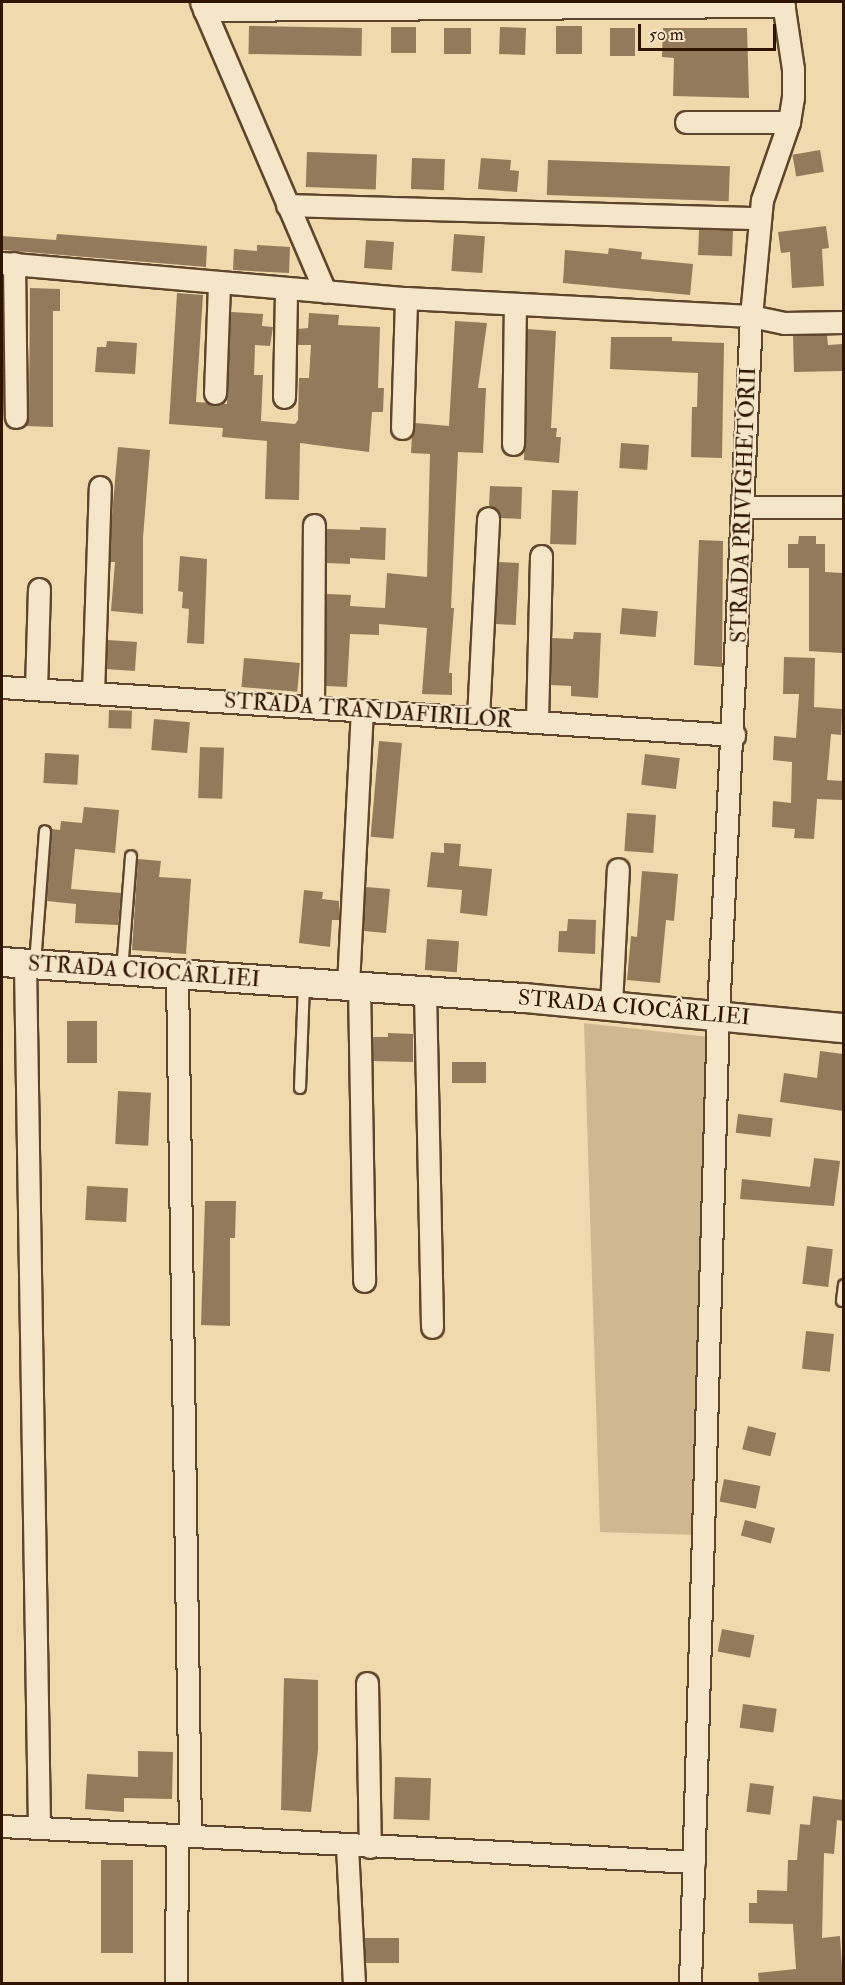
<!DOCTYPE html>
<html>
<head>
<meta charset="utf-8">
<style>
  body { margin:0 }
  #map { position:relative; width:845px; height:1985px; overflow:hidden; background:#f0d9ad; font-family:"IM FELL Double Pica",serif }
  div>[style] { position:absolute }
  .green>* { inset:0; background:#cfb890 }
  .building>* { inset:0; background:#937a5a; transform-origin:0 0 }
  .roads { filter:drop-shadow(2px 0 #5f452b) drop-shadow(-2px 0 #5f452b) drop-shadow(0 2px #5f452b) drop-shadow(0 -2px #5f452b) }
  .lane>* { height:10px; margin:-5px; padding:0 5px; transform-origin:5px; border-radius:5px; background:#f5e6ca }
  .street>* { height:21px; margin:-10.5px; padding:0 10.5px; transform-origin:10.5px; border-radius:10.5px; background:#f5e6ca }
  .secondary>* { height:28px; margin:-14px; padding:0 14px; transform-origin:14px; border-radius:14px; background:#f5e6ca }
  span { translate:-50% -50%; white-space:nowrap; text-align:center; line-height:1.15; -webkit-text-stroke:4.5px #f5e6ca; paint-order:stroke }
  .street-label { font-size:22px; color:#2f1400 }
  .frame { position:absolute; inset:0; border:3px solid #2f1400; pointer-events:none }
  .scale { position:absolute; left:638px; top:24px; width:138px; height:27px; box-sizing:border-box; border:3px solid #2f1400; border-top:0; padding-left:8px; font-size:18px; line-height:21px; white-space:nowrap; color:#2f1400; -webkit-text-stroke:4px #f5e6ca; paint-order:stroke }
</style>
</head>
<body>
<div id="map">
  <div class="green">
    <div style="clip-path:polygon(584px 1023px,709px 1037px,696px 1535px,600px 1532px)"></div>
  </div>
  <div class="building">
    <div style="left:249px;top:26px;width:113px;height:28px;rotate:1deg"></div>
    <div style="left:556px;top:26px;width:26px;height:28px"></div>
    <div style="left:391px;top:27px;width:25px;height:26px"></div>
    <div style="left:500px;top:27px;width:26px;height:27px;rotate:2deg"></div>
    <div style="left:444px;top:28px;width:27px;height:26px"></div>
    <div style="left:610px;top:28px;width:25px;height:28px"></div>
    <div style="clip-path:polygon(663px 28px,747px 28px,749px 98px,673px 96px,674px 58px,662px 57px)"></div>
    <div style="left:820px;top:150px;width:22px;height:28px;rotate:80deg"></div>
    <div style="left:307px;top:152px;width:70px;height:35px;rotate:2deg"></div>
    <div style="left:412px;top:158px;width:33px;height:31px;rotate:2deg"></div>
    <div style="clip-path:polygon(481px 158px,511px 160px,510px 170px,519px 171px,517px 192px,478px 189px)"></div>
    <div style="left:548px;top:160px;width:182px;height:35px;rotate:2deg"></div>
    <div style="clip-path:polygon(826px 226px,829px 248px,822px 249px,824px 286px,792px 288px,790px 252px,781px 253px,778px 232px)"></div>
    <div style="left:699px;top:229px;width:34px;height:26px;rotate:2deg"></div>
    <div style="clip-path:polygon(57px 234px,207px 246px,206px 267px,2px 250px,2px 236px,56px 240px)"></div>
    <div style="left:454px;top:234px;width:31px;height:37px;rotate:4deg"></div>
    <div style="left:366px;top:240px;width:28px;height:28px;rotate:4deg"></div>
    <div style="clip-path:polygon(257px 245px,290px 247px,289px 273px,233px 270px,234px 249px,257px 251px)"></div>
    <div style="clip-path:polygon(609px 248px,642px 252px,641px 259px,693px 264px,690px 295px,563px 283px,565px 250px,608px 254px)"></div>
    <div style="clip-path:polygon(30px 288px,60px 289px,60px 311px,53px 311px,53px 427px,25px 426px,29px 417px)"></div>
    <div style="clip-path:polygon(177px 293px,203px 295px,196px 402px,227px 404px,231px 312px,263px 314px,262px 326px,273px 327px,270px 346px,255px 345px,254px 375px,263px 375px,261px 421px,295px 424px,298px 420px,299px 378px,309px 378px,311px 345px,298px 345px,298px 329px,308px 328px,309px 313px,339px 315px,338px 325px,380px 327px,378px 388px,384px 388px,383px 412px,372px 412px,369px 452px,300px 443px,299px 500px,265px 499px,267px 441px,222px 437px,223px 428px,169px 424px)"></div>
    <div style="clip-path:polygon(455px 321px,487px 323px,478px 388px,486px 388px,483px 453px,458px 452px,451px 608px,454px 608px,449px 673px,452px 673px,452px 695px,422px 694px,427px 628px,379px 624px,379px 635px,350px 634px,347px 687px,326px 686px,326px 594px,351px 595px,350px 606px,385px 608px,387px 573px,427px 577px,430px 454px,411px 453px,412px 435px,415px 423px,449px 426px)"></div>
    <div style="clip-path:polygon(527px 329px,556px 331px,551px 428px,557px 428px,556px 437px,561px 437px,559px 463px,524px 460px)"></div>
    <div style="clip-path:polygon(827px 335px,828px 345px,843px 344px,843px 371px,794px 372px,793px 336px)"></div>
    <div style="clip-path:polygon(611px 337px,672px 337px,672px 341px,724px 343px,722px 458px,691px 457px,692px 407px,697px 407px,698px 373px,610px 369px)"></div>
    <div style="clip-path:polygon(107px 341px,137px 343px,135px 374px,95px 372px,97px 347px,106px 347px)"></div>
    <div style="left:621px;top:443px;width:28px;height:25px;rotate:4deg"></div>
    <div style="clip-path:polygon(118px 447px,150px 450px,143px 538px,143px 614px,111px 611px,115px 562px,110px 562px,112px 515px)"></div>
    <div style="clip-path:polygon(490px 486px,522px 487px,521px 519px,501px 518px,489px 505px)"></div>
    <div style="left:552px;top:490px;width:26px;height:54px;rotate:2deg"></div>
    <div style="clip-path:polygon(360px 527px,386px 528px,385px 560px,350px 558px,350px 564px,327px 563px,327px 529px,360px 530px)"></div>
    <div style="clip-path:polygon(799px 536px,816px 536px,816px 544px,825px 544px,825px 572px,842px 573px,842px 653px,809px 651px,809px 568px,788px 568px,788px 544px,798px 544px)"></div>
    <div style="clip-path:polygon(699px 540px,723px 541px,722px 667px,694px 665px)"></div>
    <div style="clip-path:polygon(180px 556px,207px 559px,204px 644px,187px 643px,189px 609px,182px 608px,183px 592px,178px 591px)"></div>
    <div style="left:499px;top:562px;width:20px;height:62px;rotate:3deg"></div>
    <div style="left:622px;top:608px;width:36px;height:26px;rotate:5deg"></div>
    <div style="clip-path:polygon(574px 632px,601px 633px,598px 698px,571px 696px,571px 686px,551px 685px,552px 638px,573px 639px)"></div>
    <div style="left:108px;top:640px;width:29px;height:29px;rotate:4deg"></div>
    <div style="clip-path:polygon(784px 657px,815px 658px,814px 707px,842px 709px,841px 735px,831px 734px,827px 780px,843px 781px,843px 800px,817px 799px,814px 839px,794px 838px,795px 829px,772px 827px,773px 801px,791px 803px,792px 762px,773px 760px,774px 736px,796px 738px,799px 694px,783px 694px)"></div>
    <div style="left:244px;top:658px;width:56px;height:29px;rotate:5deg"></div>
    <div style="left:109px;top:710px;width:23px;height:18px;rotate:2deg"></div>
    <div style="left:154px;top:719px;width:36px;height:31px;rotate:5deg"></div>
    <div style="left:379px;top:741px;width:23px;height:96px;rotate:5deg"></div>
    <div style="left:200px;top:747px;width:24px;height:51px;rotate:2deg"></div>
    <div style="left:45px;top:753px;width:34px;height:30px;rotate:3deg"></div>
    <div style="left:645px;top:754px;width:35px;height:31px;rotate:7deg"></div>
    <div style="clip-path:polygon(84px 807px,119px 810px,115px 853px,75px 849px,71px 889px,121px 893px,118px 925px,75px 923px,76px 904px,47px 901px,52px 829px,60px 830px,61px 821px,82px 823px)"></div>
    <div style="left:627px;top:813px;width:29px;height:38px;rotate:4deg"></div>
    <div style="clip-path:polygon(444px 843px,461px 844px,459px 866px,492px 869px,487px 916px,460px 913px,462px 890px,427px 887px,431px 852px,444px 853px)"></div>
    <div style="clip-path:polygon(138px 859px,161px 861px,159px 877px,191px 879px,186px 954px,132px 950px)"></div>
    <div style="clip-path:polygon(642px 871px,678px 874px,674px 921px,666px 920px,660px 983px,627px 980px,631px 936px,637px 937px)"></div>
    <div style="left:366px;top:887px;width:24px;height:44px;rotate:5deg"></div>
    <div style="clip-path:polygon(304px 890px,323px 892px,322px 899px,339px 901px,339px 920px,332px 920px,330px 947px,299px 943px)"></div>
    <div style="clip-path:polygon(568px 919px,596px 920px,595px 954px,558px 952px,559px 931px,567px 931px)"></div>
    <div style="left:427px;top:939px;width:32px;height:31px;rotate:4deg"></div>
    <div style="left:67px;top:1021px;width:30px;height:42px"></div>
    <div style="clip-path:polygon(388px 1033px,413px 1034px,413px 1062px,373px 1061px,373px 1037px,388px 1037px)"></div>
    <div style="clip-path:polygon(820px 1051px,843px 1054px,843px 1111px,780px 1102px,784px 1073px,817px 1078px)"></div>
    <div style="left:452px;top:1062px;width:34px;height:21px"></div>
    <div style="left:118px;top:1091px;width:33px;height:53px;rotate:3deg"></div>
    <div style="left:738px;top:1114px;width:35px;height:19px;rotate:7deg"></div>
    <div style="clip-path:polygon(814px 1158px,840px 1161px,834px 1206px,740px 1199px,742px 1179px,810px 1187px)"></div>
    <div style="left:87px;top:1186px;width:41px;height:34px;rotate:3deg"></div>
    <div style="clip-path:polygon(205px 1201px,236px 1201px,235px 1238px,230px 1238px,230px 1326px,201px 1325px)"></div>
    <div style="left:807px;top:1246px;width:26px;height:38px;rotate:7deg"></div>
    <div style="left:806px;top:1331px;width:28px;height:38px;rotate:6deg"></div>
    <div style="left:748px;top:1426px;width:29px;height:24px;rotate:14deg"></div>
    <div style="left:724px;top:1479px;width:37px;height:23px;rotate:11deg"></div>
    <div style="left:745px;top:1520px;width:31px;height:16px;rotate:15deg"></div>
    <div style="left:722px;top:1629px;width:33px;height:23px;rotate:11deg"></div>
    <div style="clip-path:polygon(284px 1678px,318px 1680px,318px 1750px,311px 1812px,281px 1810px)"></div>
    <div style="left:743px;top:1704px;width:34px;height:24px;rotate:8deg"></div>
    <div style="clip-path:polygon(138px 1751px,173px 1752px,172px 1799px,124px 1798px,124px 1812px,85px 1809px,87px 1774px,138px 1777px)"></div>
    <div style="left:395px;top:1777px;width:36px;height:42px;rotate:2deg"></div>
    <div style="left:750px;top:1783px;width:24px;height:29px;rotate:7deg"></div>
    <div style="clip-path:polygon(813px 1796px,843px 1800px,843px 1821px,837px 1820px,834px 1854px,824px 1853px,822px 1938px,840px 1936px,843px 1983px,759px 1983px,758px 1973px,796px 1969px,793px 1924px,749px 1923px,749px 1903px,757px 1903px,757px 1890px,787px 1891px,788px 1860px,797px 1860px,800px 1824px,810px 1825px)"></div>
    <div style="left:101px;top:1860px;width:32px;height:93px"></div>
    <div style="left:365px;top:1938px;width:34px;height:25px"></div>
  </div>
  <div class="roads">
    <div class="lane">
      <div style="left:35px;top:964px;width:133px;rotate:-85.7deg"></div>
      <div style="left:122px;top:971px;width:115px;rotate:-85.5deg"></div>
      <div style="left:300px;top:1088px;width:105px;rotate:-87.8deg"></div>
      <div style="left:842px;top:1301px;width:16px;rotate:-83deg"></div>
    </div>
    <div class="street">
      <div style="left:201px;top:2px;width:315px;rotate:66.8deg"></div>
      <div style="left:204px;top:10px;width:580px;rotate:-0.4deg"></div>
      <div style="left:686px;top:122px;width:103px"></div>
      <div style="left:287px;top:205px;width:472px;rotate:1.6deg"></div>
      <div style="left:2px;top:263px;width:406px;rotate:5deg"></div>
      <div style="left:406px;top:298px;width:345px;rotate:3deg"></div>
      <div style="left:751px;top:316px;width:34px;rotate:12deg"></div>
      <div style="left:784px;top:323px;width:60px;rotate:-1deg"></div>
      <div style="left:14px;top:263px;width:154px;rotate:89.3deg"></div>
      <div style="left:215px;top:393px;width:111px;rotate:-87.9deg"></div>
      <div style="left:284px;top:397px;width:108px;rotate:-88.9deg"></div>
      <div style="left:402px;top:428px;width:130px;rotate:-88.2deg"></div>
      <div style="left:513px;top:444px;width:139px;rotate:-89.2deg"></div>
      <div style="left:744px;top:507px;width:100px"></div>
      <div style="left:2px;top:687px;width:734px;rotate:3.75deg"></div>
      <div style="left:36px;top:689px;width:100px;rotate:-88.3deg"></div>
      <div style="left:93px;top:693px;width:206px;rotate:-88.1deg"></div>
      <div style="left:313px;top:707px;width:182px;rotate:-89.7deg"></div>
      <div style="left:478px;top:718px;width:200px;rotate:-87.1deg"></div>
      <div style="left:537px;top:721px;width:165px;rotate:-88.6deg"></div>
      <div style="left:25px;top:964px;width:863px;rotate:89.07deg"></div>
      <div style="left:177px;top:975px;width:861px;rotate:89.13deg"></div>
      <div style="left:348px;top:985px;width:275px;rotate:-87.1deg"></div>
      <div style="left:359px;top:986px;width:295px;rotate:89deg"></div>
      <div style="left:425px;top:991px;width:336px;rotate:88.8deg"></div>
      <div style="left:611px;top:1005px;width:136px;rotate:-87.1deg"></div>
      <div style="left:367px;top:1683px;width:164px;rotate:89deg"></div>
      <div style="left:2px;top:1826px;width:693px;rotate:2.98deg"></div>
      <div style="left:347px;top:1846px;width:138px;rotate:87.1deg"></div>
      <div style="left:176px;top:1984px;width:149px;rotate:-89.6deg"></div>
      <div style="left:690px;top:1984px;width:970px;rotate:-88.35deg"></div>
      <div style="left:718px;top:1014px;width:699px;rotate:-87.29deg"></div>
      <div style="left:751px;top:316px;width:117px;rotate:-84.6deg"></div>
      <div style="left:762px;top:200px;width:83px;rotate:-70.9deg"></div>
      <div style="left:789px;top:122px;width:24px;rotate:-81deg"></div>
      <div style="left:793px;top:98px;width:29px;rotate:-90deg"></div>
      <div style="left:793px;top:69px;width:68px;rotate:-98.5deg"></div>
    </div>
    <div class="secondary">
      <div style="left:2px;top:962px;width:523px;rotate:3.95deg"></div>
      <div style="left:524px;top:998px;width:321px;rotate:5.4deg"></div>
    </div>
  </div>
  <div class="street-label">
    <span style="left:744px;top:505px;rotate:-88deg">STRADA PRIVIGHETORII</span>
    <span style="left:368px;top:711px;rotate:4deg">STRADA TRANDAFIRILOR</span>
    <span style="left:144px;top:972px;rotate:4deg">STRADA CIOCÂRLIEI</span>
    <span style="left:634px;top:1008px;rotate:5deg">STRADA CIOCÂRLIEI</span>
  </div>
  <div class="frame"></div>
  <div class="scale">50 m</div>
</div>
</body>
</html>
